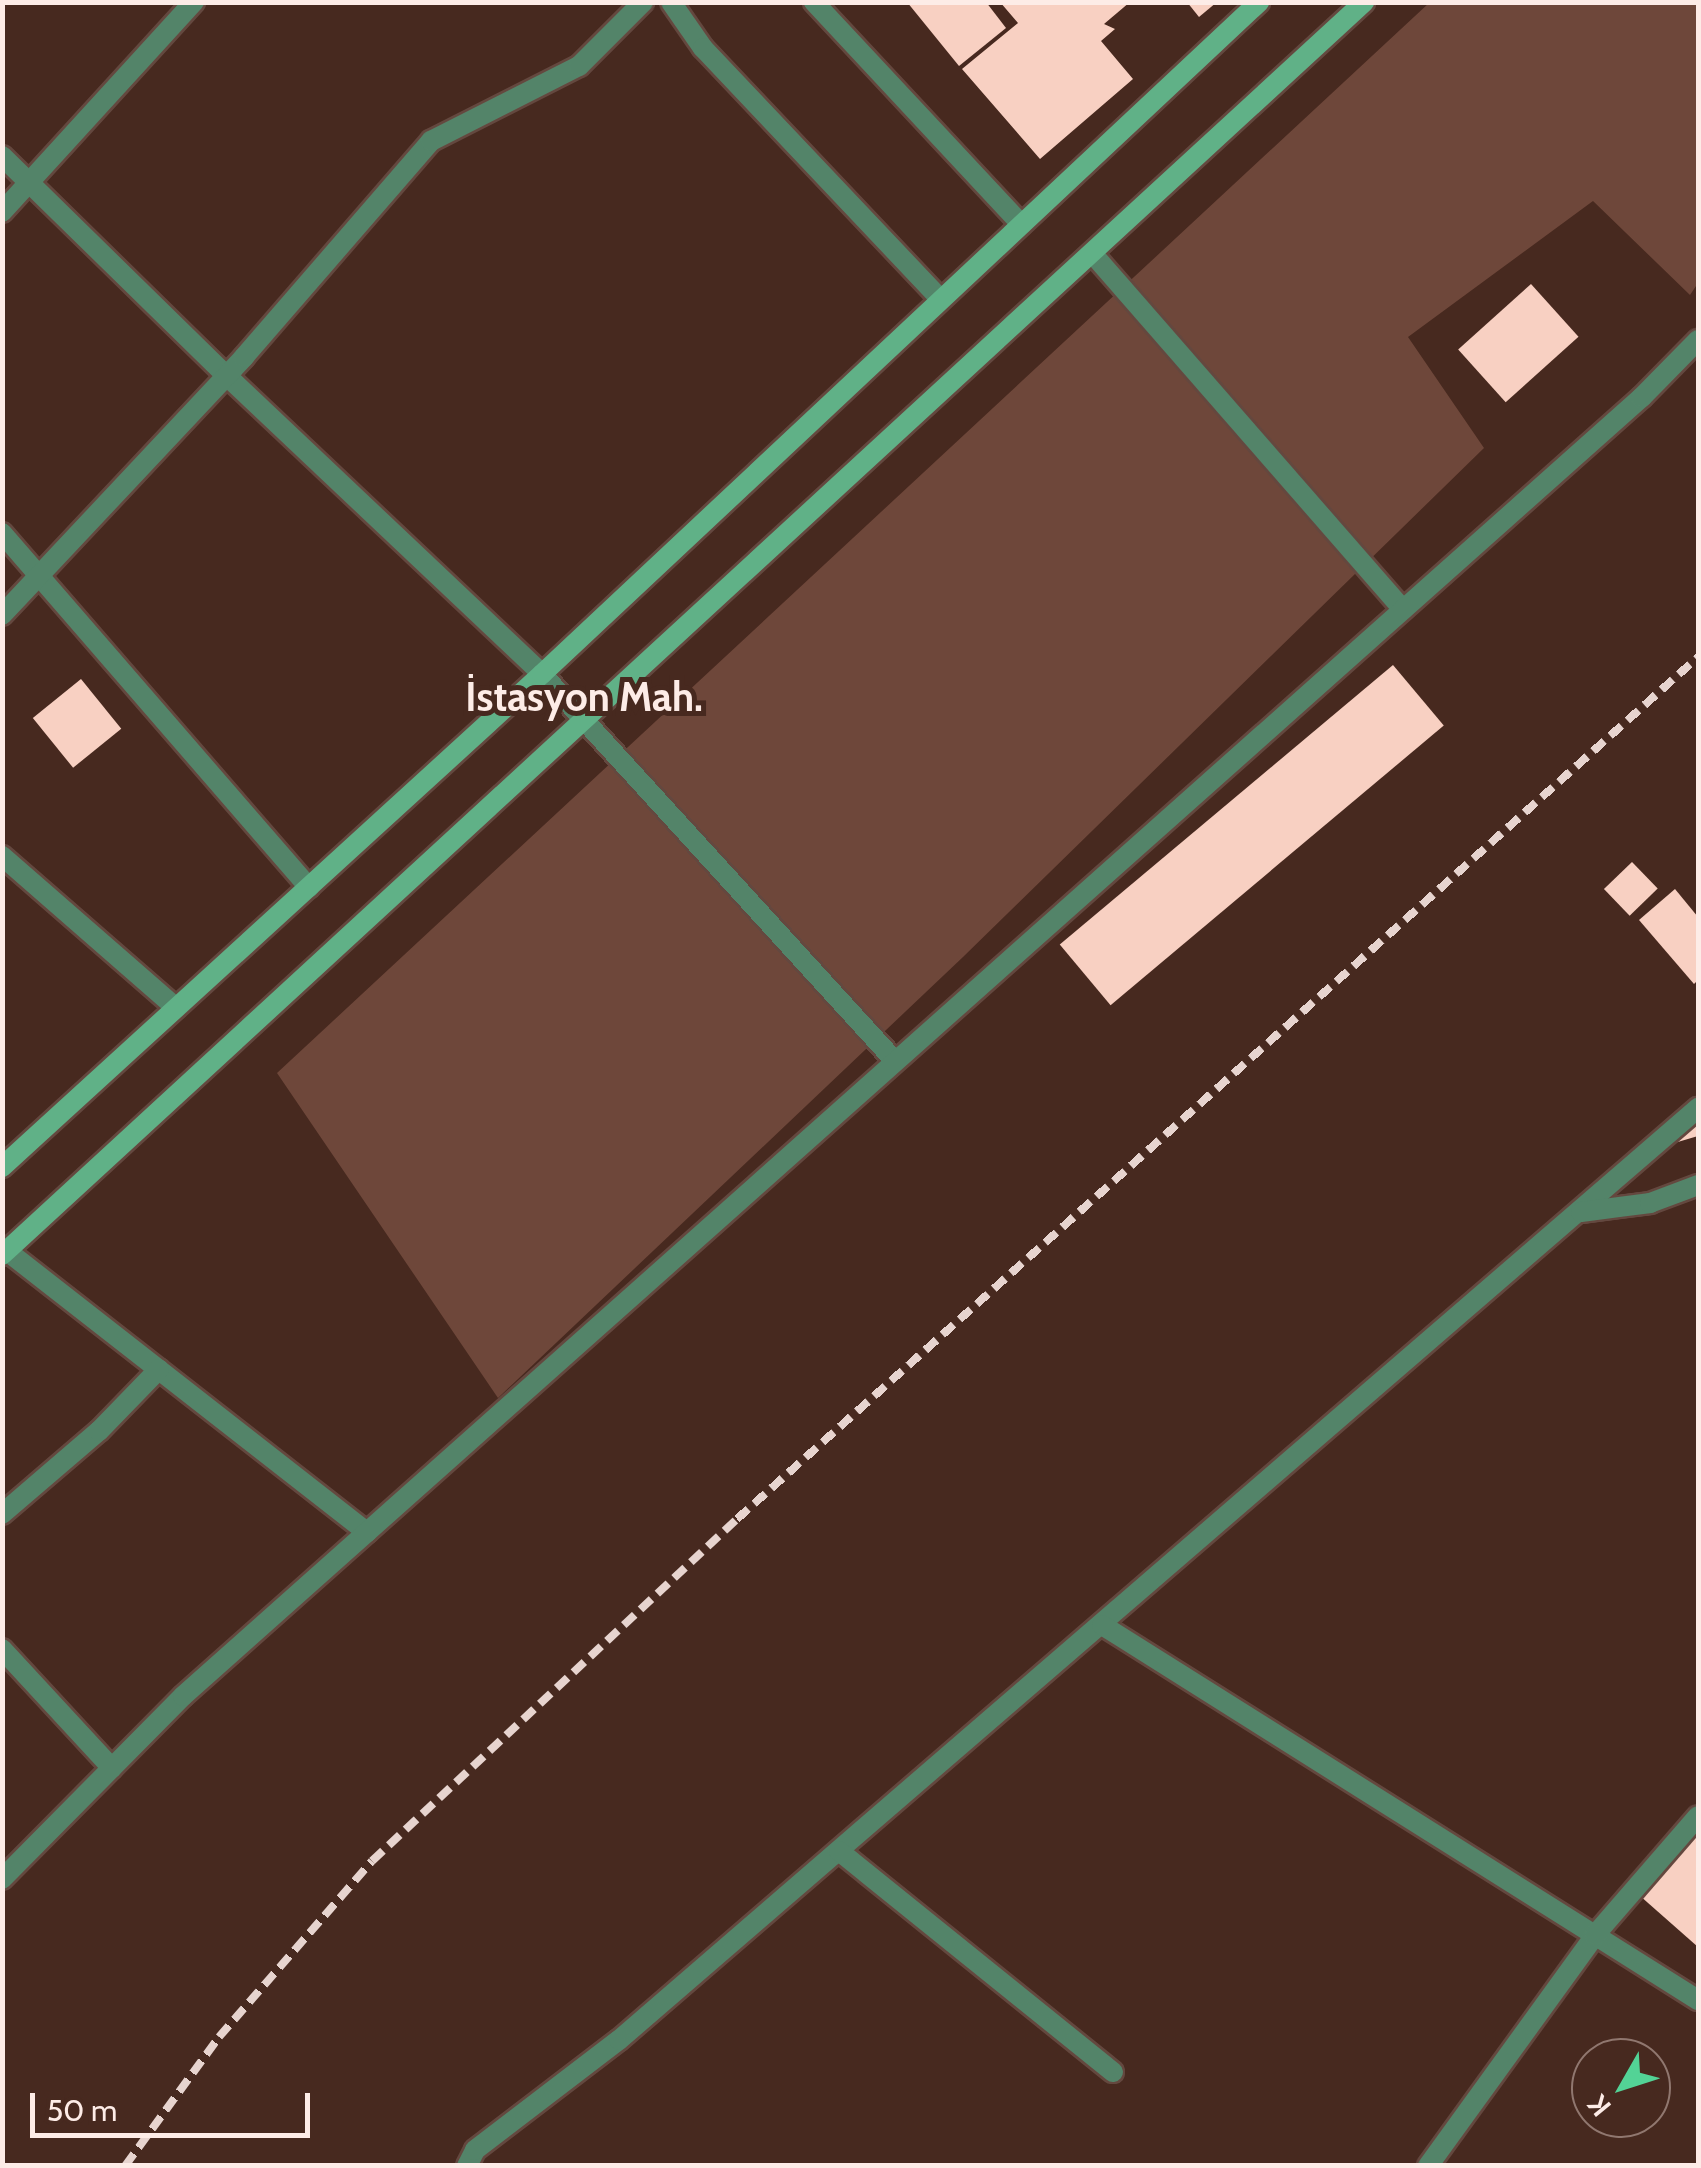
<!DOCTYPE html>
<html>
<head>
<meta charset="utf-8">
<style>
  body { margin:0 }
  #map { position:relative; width:1701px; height:2168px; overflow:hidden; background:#47291f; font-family:Cabin,sans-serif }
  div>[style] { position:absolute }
  .green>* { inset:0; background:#6e473a }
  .building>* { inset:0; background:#f8d0c2; transform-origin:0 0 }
  .roads { filter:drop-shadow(2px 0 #64483f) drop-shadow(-2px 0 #64483f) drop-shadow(0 2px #64483f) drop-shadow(0 -2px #64483f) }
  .lane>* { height:20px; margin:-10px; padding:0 10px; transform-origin:10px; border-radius:10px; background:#538469 }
  .street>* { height:20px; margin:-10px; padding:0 10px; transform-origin:10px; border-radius:10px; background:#538469 }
  .secondary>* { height:20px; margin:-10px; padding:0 10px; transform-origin:10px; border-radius:10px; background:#60b187 }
  .rail>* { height:8px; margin-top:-4px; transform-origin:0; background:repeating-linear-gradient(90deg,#e7d4cf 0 15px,transparent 0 23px) }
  span { translate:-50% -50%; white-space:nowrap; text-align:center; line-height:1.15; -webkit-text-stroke:10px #47291f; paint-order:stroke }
  .district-label { font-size:40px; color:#fdece7; font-weight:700 }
  .frame { position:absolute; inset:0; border:5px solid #fdece7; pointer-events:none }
  .north { position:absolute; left:1571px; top:2038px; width:100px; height:100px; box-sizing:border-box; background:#47291f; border:2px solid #90776f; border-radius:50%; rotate:231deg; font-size:28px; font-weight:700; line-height:40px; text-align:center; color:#fdece7 }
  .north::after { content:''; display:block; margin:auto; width:35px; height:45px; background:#53d396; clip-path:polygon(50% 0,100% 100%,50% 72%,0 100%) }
  .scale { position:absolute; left:30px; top:2093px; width:280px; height:45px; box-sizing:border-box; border:5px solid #fdece7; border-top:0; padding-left:12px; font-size:30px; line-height:35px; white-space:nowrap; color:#fdece7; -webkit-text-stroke:8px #47291f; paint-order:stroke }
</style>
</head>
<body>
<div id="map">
  <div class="green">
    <div style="clip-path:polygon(1429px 3px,1698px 3px,1698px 283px,1690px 295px,1593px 201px,1408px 337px,1484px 448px,963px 957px,498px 1398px,277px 1073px)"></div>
  </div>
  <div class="building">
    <div style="clip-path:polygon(907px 2px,986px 2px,1006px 28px,959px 66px)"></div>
    <div style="clip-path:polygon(1000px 2px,1130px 2px,1104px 24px,1115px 29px,1101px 41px,1133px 79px,1040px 159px,962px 69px,1018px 23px)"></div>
    <div style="clip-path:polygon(1187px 2px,1217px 2px,1199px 17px)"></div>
    <div style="left:1531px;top:284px;width:71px;height:98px;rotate:48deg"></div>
    <div style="left:1393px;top:665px;width:79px;height:435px;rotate:50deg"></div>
    <div style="left:81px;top:679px;width:64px;height:62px;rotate:51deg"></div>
    <div style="left:1632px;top:862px;width:37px;height:39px;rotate:46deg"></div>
    <div style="clip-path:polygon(1675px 889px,1698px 917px,1698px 980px,1694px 984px,1639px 920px)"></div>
    <div style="clip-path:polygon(1698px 1121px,1698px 1136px,1671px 1144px)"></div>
    <div style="clip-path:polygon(1698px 1831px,1698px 1947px,1639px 1895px)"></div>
  </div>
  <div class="roads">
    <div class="lane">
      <div style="left:467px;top:2166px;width:18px;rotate:-63deg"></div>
      <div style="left:475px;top:2150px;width:181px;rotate:-37.4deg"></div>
      <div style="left:619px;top:2040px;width:1426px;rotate:-40.82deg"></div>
    </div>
    <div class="street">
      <div style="left:671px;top:2px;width:56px;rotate:55.2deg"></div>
      <div style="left:703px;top:48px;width:345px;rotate:46.6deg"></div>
      <div style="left:814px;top:2px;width:304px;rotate:47deg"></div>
      <div style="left:2px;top:156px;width:315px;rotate:44.4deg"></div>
      <div style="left:227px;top:376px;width:434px;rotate:43.4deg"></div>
      <div style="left:542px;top:674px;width:524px;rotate:47.63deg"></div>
      <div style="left:2px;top:212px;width:285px;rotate:-47.6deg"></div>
      <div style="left:1092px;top:253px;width:473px;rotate:48.9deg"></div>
      <div style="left:2px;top:533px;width:469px;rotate:49.1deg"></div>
      <div style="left:2px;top:615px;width:354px;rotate:-46.8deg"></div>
      <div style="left:244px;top:357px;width:286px;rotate:-49.1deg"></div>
      <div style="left:431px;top:141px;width:166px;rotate:-26.9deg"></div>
      <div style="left:579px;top:66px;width:91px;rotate:-45deg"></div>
      <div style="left:2px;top:856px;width:231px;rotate:41.1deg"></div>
      <div style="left:1581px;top:1212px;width:70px;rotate:-7.4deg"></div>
      <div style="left:1650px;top:1203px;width:51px;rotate:-20.6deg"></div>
      <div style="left:7px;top:1251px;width:457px;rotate:38deg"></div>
      <div style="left:2px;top:1514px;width:128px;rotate:-40.6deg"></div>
      <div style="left:99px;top:1431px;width:86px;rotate:-45.9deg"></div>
      <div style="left:1102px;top:1625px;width:704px;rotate:32.18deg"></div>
      <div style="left:2px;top:1649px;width:162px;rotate:47.3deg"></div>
      <div style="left:839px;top:1851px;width:352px;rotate:38.9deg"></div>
      <div style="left:2px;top:1879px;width:257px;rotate:-45.3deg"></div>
      <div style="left:183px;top:1696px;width:1953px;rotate:-41.68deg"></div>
      <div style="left:1642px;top:397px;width:80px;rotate:-45.5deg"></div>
      <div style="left:1428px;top:2166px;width:285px;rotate:-54.1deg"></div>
      <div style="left:1595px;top:1935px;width:157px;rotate:-49.1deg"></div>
    </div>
    <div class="secondary">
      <div style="left:2px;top:1167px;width:731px;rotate:-42.39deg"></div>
      <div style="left:542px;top:674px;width:983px;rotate:-43.14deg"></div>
      <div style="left:2px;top:1255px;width:1851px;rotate:-42.61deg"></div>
    </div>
  </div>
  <div class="rail">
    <div style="left:125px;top:2166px;width:160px;rotate:-53.9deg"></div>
    <div style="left:219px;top:2037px;width:233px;rotate:-49deg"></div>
    <div style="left:372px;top:1861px;width:500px;rotate:-43.14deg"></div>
    <div style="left:737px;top:1519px;width:1291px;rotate:-41.89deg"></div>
  </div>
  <div class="district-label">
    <span style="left:584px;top:697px">İstasyon Mah.</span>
  </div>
  <div class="frame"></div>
  <div class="north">K</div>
  <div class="scale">50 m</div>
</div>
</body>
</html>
